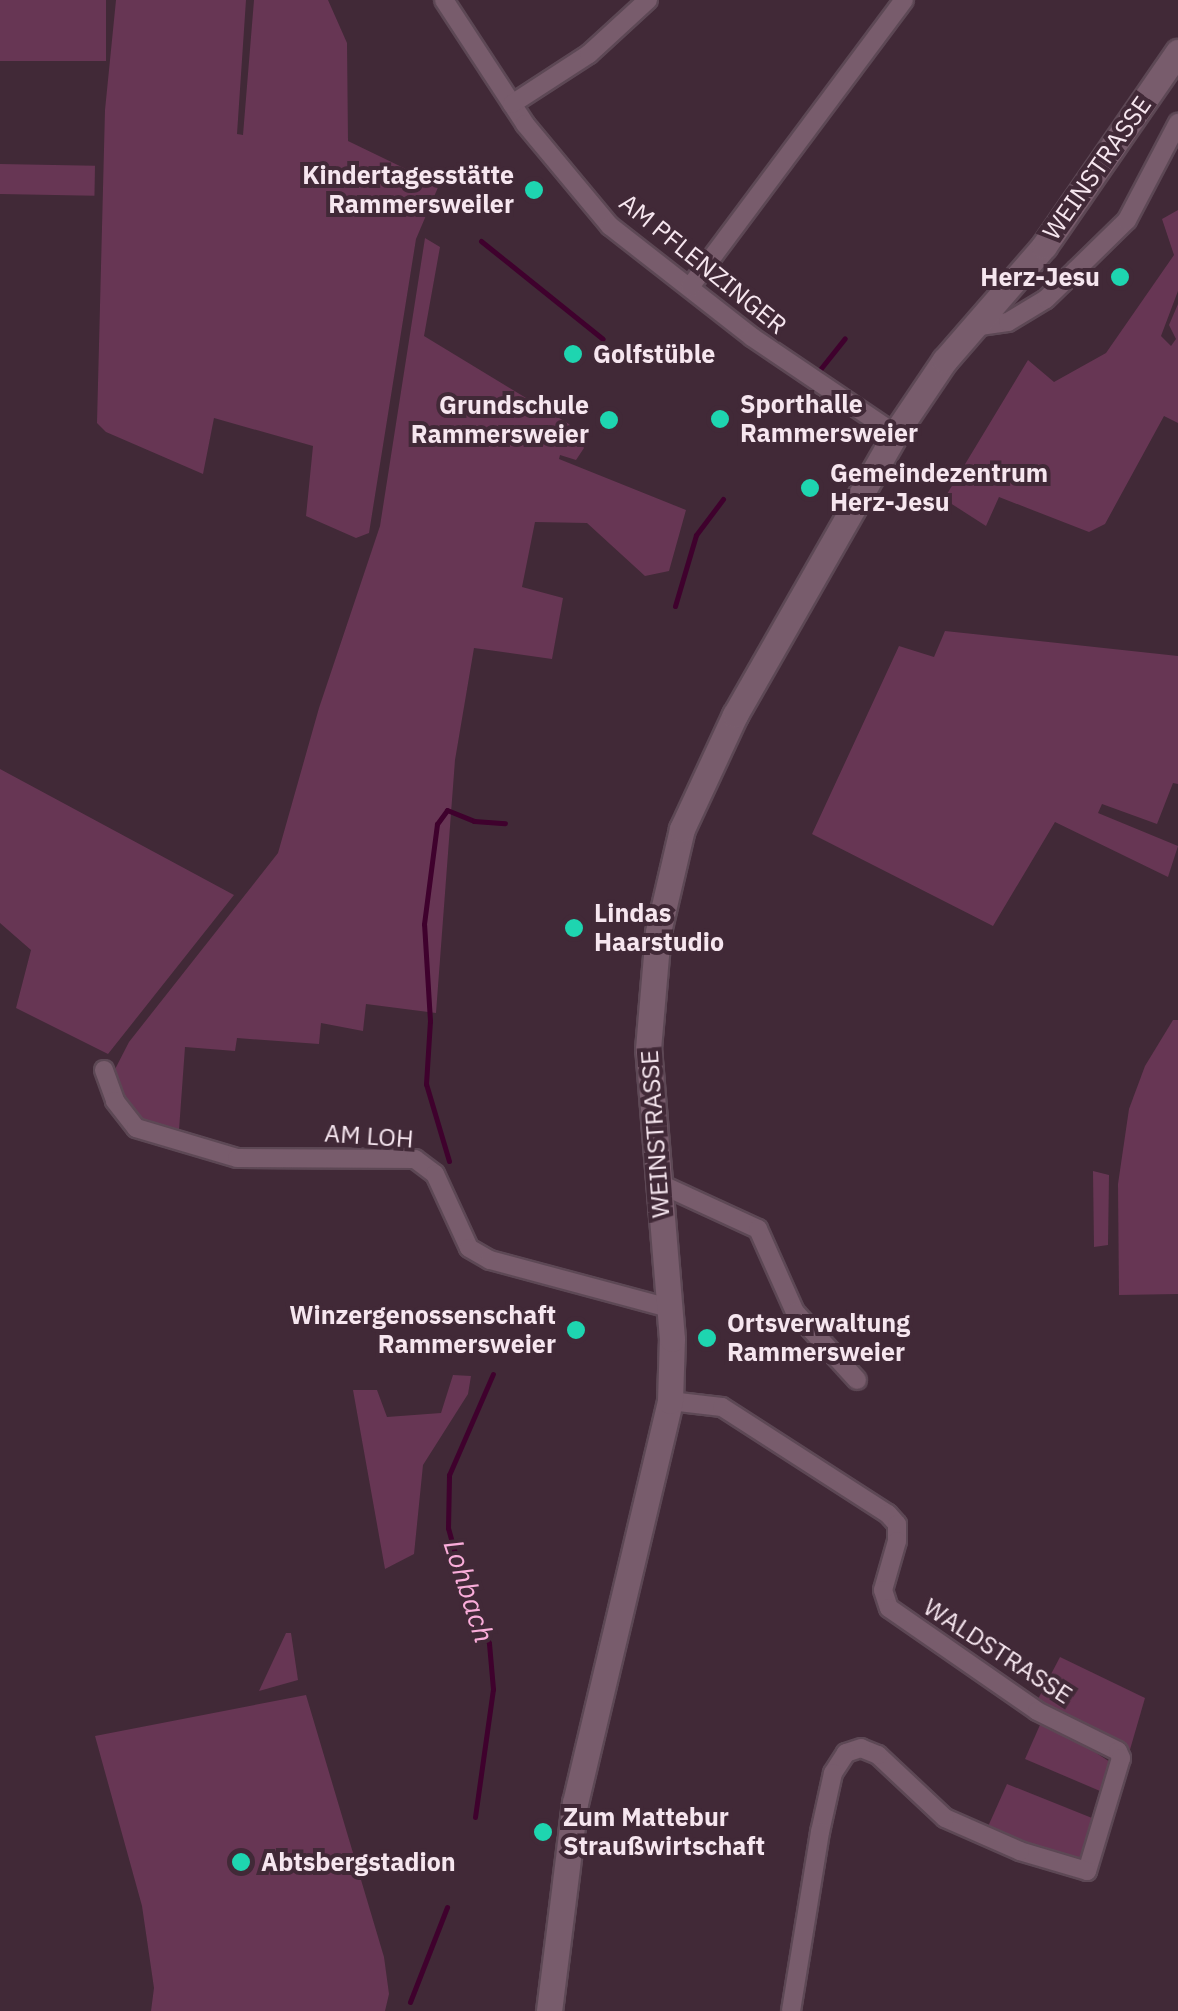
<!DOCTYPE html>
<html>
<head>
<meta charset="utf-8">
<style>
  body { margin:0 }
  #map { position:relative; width:1178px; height:2011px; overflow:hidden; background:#412937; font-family:"IBM Plex Sans",sans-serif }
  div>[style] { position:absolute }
  .green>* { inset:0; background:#673654; transform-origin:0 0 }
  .stream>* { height:5px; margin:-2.5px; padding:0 2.5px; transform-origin:2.5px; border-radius:2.5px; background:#3f012d }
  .roads { filter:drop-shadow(2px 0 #5d4855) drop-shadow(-2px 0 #5d4855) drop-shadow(0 2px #5d4855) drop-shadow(0 -2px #5d4855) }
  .street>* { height:18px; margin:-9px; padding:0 9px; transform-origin:9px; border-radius:9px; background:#785c6c }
  .secondary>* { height:25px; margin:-12.5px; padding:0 12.5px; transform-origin:12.5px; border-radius:12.5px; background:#785c6c }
  .dots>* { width:28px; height:28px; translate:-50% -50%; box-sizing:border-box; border:5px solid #412937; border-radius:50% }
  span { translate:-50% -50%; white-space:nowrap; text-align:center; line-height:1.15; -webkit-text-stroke:8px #412937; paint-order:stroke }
  .street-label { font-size:25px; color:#f6e6ef }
  .poi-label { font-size:25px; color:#f6e6ef; font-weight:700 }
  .right { translate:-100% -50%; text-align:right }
  .left { translate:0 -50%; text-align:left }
  .water-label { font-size:28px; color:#faadda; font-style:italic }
</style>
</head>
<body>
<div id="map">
  <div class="green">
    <div style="left:0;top:0;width:106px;height:61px"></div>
    <div style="clip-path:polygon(116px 0,246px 0,237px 134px,243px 135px,254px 0,328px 0,347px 43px,348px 141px,439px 185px,416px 239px,369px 533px,356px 538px,306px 516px,313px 446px,214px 418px,203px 474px,106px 432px,97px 423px,105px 110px)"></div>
    <div style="left:0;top:164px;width:95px;height:30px;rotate:1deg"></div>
    <div style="clip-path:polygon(1178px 210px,1178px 291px,1161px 336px,1171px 346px,1176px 339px,1169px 325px,1178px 304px,1178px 423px,1164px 416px,1105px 524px,1089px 532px,999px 497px,986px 526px,944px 499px,1028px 360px,1054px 382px,1106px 353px,1174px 255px,1162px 219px)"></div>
    <div style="clip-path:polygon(425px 238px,440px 247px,424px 336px,569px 424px,584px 448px,576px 460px,560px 455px,559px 459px,686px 510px,669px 571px,645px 576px,587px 523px,535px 522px,522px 587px,563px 598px,552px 659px,474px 648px,455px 760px,436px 1013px,366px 1004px,363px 1031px,321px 1023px,319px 1044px,237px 1038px,235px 1051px,185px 1047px,179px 1130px,152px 1126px,131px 1116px,110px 1079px,129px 1042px,278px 853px,319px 708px,380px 526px)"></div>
    <div style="clip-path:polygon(945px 631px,1178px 656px,1178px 784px,1173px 783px,1157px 824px,1102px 804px,1098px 813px,1178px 846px,1168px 877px,1055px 822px,993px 926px,812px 834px,899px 646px,934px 657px)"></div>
    <div style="clip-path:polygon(0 769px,234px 895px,108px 1054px,16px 1008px,31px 950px,0 923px)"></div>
    <div style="clip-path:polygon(1173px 1020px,1178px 1020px,1178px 1294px,1119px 1295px,1118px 1184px,1129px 1109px,1145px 1066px)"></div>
    <div style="clip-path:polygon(1093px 1171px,1109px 1175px,1108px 1245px,1094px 1247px)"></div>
    <div style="clip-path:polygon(453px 1375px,471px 1376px,468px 1394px,423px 1465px,414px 1554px,385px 1569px,353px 1390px,377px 1390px,387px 1417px,441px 1413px)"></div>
    <div style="clip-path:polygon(286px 1633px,291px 1633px,298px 1680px,259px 1691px)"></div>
    <div style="clip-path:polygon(1060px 1657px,1145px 1698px,1129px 1753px,1036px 1703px)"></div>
    <div style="clip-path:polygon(306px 1695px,384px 1957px,389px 1994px,385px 2011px,151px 2011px,154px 1988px,142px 1906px,95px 1736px)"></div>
    <div style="clip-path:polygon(1043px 1718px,1110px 1762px,1107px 1794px,1025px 1759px)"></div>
    <div style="clip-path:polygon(1007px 1784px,1097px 1820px,1085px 1857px,1077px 1862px,986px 1831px)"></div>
  </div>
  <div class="stream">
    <div style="left:481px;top:241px;width:156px;rotate:38.8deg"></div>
    <div style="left:818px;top:372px;width:43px;rotate:-51.5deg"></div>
    <div style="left:675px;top:606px;width:74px;rotate:-73.5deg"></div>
    <div style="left:696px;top:535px;width:45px;rotate:-53.1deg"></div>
    <div style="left:449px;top:1161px;width:80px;rotate:-106.6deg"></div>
    <div style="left:426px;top:1084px;width:63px;rotate:-86.4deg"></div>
    <div style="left:430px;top:1021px;width:97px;rotate:-93.5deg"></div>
    <div style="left:424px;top:924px;width:101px;rotate:-82.6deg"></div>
    <div style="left:437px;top:824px;width:17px;rotate:-54deg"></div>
    <div style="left:447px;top:810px;width:29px;rotate:22deg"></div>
    <div style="left:474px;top:821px;width:31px;rotate:4deg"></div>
    <div style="left:475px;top:1817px;width:129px;rotate:-82deg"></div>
    <div style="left:493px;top:1689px;width:46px;rotate:-95deg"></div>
    <div style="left:489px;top:1643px;width:66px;rotate:-113.1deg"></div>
    <div style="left:463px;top:1582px;width:56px;rotate:-105.5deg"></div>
    <div style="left:448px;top:1528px;width:53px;rotate:-88.9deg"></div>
    <div style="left:449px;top:1475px;width:110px;rotate:-66.5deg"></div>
    <div style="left:410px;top:2002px;width:102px;rotate:-68.7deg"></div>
  </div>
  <div class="roads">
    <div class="street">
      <div style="left:444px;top:0;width:148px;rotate:56.8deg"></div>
      <div style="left:525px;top:124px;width:133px;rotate:50.2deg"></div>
      <div style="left:610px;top:226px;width:180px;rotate:38deg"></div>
      <div style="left:752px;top:337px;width:173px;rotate:34.1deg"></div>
      <div style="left:512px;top:104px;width:92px;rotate:-33deg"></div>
      <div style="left:589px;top:54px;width:80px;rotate:-42.5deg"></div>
      <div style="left:690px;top:287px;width:358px;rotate:-53.3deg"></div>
      <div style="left:973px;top:327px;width:35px;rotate:-8deg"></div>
      <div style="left:1008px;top:322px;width:44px;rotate:-31.2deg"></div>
      <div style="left:1046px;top:299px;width:42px;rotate:-44deg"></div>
      <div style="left:1076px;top:270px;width:71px;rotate:-44.4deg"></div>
      <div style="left:1127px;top:220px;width:110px;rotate:-62.3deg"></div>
      <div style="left:104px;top:1070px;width:33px;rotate:70deg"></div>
      <div style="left:115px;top:1101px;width:34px;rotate:52deg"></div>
      <div style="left:136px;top:1128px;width:105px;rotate:16.5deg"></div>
      <div style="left:237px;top:1158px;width:178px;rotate:0.3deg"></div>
      <div style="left:415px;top:1159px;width:25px;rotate:37deg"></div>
      <div style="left:435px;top:1174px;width:81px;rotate:65.3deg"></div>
      <div style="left:469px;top:1248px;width:24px;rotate:30deg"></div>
      <div style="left:490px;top:1260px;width:185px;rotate:15deg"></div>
      <div style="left:658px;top:1183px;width:110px;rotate:24.7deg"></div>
      <div style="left:758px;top:1229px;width:91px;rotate:66deg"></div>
      <div style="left:795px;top:1312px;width:92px;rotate:47.6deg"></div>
      <div style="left:670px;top:1401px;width:52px;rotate:6.6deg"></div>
      <div style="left:722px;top:1407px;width:197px;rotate:32.8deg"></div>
      <div style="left:888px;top:1514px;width:13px;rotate:48deg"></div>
      <div style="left:897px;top:1524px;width:17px;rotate:90deg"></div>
      <div style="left:897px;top:1541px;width:51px;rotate:105.9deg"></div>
      <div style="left:883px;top:1590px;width:19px;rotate:72deg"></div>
      <div style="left:889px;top:1608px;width:180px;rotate:34.8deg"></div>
      <div style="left:1037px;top:1711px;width:90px;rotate:26.3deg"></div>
      <div style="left:1118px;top:1751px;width:8px;rotate:67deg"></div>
      <div style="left:1121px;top:1758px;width:118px;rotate:106.7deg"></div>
      <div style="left:1087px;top:1871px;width:70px;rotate:-163.4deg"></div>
      <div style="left:1020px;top:1851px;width:82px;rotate:-156.3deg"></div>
      <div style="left:945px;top:1818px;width:92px;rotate:-136.8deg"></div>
      <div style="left:878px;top:1755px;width:18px;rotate:-158deg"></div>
      <div style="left:861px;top:1748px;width:16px;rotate:162deg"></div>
      <div style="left:846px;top:1753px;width:24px;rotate:123deg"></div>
      <div style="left:833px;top:1773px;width:60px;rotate:102.4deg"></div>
      <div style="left:820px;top:1832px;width:181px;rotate:99.2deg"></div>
    </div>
    <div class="secondary">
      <div style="left:549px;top:2011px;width:210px;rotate:-82.9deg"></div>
      <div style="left:575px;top:1803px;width:413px;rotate:-76.7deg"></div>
      <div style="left:670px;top:1401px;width:62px;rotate:-88.2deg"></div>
      <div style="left:672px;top:1339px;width:291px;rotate:-94.7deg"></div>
      <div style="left:648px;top:1049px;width:117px;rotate:-85.1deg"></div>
      <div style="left:658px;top:932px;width:106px;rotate:-76.9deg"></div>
      <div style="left:682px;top:829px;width:126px;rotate:-65.1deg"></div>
      <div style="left:735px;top:715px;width:323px;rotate:-60.3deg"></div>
      <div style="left:895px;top:434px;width:89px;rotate:-56deg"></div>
      <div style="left:945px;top:360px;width:151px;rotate:-49deg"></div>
      <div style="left:1044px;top:246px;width:236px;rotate:-55.4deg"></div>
    </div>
  </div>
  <div class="dots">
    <div style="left:534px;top:190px;background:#1ed5b0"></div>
    <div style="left:1120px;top:277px;background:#1ed5b0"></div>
    <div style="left:573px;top:354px;background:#1ed5b0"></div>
    <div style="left:720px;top:419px;background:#1ed5b0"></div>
    <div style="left:609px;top:420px;background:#1ed5b0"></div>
    <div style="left:810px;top:488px;background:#1ed5b0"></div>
    <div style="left:574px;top:928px;background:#1ed5b0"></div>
    <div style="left:576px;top:1330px;background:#1ed5b0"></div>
    <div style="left:707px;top:1338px;background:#1ed5b0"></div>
    <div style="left:543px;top:1832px;background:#1ed5b0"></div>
    <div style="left:241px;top:1862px;background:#1ed5b0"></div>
  </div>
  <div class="street-label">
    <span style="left:1097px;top:168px;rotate:-55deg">WEINSTRASSE</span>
    <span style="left:703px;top:264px;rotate:39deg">AM PFLENZINGER</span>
    <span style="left:655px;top:1134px;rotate:-94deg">WEINSTRASSE</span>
    <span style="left:369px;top:1136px;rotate:4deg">AM LOH</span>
    <span style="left:998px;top:1651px;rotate:33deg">WALDSTRASSE</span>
  </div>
  <div class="poi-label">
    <span class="right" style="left:514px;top:190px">Kindertagesstätte<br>Rammersweiler</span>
    <span class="right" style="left:1100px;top:277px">Herz-Jesu</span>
    <span class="left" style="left:593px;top:354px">Golfstüble</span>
    <span class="left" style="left:740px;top:419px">Sporthalle<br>Rammersweier</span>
    <span class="right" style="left:589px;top:420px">Grundschule<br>Rammersweier</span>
    <span class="left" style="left:830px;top:488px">Gemeindezentrum<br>Herz-Jesu</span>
    <span class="left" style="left:594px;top:928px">Lindas<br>Haarstudio</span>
    <span class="right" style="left:556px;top:1330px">Winzergenossenschaft<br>Rammersweier</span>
    <span class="left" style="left:727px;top:1338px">Ortsverwaltung<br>Rammersweier</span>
    <span class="left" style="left:563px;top:1832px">Zum Mattebur<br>Straußwirtschaft</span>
    <span class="left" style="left:261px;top:1862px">Abtsbergstadion</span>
  </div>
  <div class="water-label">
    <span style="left:469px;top:1591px;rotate:72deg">Lohbach</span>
  </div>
</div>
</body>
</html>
